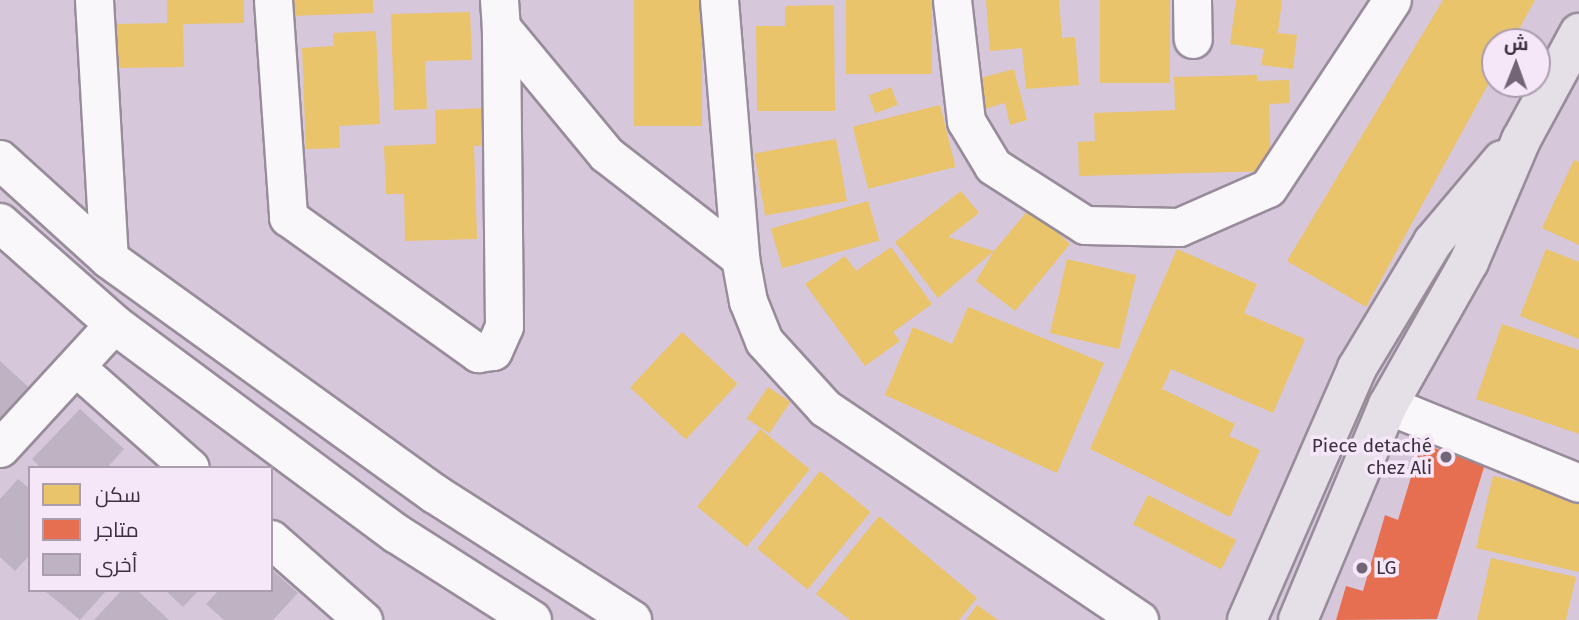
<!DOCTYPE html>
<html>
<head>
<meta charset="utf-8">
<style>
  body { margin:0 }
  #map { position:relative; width:1579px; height:620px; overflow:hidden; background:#d7c7db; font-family:"Fira Sans",Cairo,sans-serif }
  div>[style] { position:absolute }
  .homes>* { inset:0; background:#e9c46a; transform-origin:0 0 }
  .shops>* { inset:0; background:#e76f51 }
  .building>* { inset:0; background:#bdb3c3 }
  .roads { filter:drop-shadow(2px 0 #988c9b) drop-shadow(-2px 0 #988c9b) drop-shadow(0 2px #988c9b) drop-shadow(0 -2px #988c9b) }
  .street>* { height:37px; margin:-18.5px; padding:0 18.5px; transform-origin:18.5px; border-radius:18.5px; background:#f9f7fa }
  .secondary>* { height:38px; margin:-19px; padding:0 19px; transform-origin:19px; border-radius:19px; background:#f9f7fa }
  .primary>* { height:38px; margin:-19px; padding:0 19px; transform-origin:19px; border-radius:19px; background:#e5dfe7 }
  .dots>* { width:19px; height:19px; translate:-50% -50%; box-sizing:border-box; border:4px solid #f5e6f8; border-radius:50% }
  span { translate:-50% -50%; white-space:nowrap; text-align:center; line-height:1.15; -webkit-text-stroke:7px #f5e6f8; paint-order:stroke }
  .poi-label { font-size:19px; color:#3c303f }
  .right { translate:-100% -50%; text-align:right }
  .left { translate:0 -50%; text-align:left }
  .legend { position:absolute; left:28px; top:466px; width:245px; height:126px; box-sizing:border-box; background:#f5e6f8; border:2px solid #ab9dae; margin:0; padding:9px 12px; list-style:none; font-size:21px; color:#3c303f }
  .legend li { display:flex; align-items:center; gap:14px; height:35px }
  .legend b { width:35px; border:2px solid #ab9dae }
  .north { position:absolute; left:1481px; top:28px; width:70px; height:70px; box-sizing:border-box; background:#f5e6f8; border:2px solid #ab9dae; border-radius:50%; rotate:1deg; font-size:19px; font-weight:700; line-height:28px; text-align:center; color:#3c303f }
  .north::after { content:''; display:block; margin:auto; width:24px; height:32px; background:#726576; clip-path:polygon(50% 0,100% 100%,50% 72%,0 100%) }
</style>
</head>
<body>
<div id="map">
  <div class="homes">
    <div style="clip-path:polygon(167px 0,244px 0,244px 23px,183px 24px,184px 67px,115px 68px,114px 24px,167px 23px)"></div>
    <div style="clip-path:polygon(289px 0,373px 0,373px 13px,290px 16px)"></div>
    <div style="left:634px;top:0;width:68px;height:126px"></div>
    <div style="left:846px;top:0;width:86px;height:74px"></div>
    <div style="clip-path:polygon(986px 0,1059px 0,1062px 38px,1075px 37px,1079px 85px,1026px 89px,1022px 48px,990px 51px)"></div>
    <div style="left:1100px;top:0;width:70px;height:83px"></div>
    <div style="clip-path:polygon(1236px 0,1282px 0,1278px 33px,1297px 35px,1293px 69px,1261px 65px,1264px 49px,1230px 44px)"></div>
    <div style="clip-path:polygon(1443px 0,1535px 0,1512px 42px,1495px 42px,1495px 72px,1366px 307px,1287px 261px)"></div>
    <div style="clip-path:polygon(834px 5px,835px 111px,757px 111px,756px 26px,785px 26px,785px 6px)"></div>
    <div style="clip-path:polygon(470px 12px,472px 60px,425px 61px,427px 109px,394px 110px,391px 14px)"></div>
    <div style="clip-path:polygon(376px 31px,380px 124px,339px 126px,340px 148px,306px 149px,302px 48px,334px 46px,333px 33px)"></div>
    <div style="clip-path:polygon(1014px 69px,1027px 120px,1010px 125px,1005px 103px,984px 109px,977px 79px)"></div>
    <div style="clip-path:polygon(1257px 75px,1257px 81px,1289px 80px,1290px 103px,1269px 104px,1271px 171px,1079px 176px,1078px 142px,1095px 141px,1094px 113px,1175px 110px,1174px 77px)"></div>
    <div style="left:891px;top:87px;width:19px;height:24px;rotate:69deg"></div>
    <div style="left:940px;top:105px;width:64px;height:90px;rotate:76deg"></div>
    <div style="clip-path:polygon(486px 108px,487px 145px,474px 146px,477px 239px,405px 241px,404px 194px,386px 194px,384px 146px,436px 144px,435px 110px)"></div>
    <div style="left:836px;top:139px;width:63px;height:83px;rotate:80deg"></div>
    <div style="clip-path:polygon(1574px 160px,1579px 162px,1579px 245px,1542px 228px)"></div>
    <div style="clip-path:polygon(961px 191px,979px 213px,948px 237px,994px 251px,1030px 208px,1070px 244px,1015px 311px,976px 281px,994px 251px,938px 298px,895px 242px)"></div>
    <div style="left:868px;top:201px;width:41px;height:101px;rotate:74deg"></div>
    <div style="clip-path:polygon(891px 247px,932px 304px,893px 332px,900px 341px,865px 366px,805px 284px,845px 256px,856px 271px)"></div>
    <div style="clip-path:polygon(1177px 249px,1257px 284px,1244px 313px,1305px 339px,1273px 413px,1171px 369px,1162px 389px,1235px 424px,1229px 436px,1260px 450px,1230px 517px,1090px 449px)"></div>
    <div style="clip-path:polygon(1546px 249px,1579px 262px,1579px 339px,1520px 316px)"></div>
    <div style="left:1067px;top:259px;width:71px;height:76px;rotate:13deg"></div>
    <div style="clip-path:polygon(968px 307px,1104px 363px,1057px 473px,885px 395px,913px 327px,952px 344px)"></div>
    <div style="clip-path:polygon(1502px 324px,1579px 350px,1579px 434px,1476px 399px)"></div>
    <div style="left:682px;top:332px;width:76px;height:76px;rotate:43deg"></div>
    <div style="left:768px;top:387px;width:27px;height:38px;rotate:34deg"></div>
    <div style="left:760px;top:429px;width:64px;height:100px;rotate:39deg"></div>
    <div style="left:820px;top:471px;width:65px;height:100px;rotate:39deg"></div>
    <div style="clip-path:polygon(1493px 476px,1579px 496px,1579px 572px,1476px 548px)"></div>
    <div style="left:1148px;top:495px;width:99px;height:33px;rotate:27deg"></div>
    <div style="clip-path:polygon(879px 516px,977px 598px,959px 620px,850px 620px,816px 594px)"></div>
    <div style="clip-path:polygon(1491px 558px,1576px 577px,1566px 620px,1477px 620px)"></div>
    <div style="clip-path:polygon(977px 605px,998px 620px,966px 620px)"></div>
  </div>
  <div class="shops">
    <div style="clip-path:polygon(1421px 444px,1485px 464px,1437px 619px,1336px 620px,1346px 586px,1363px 591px,1385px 515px,1398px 520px)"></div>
  </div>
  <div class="building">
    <div style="clip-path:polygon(0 361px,33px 391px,0 428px)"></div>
    <div style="clip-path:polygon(80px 409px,124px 449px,107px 468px,41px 468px,32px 459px)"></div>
    <div style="clip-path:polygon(18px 479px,30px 489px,30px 555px,15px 571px,0 557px,0 499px)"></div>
    <div style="clip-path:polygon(271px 569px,298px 593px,273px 620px,224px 620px,206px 604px,219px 590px,271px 590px)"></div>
    <div style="clip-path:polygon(44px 590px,107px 590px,80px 620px)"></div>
    <div style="clip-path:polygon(122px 590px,137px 590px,169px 620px,94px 620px)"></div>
    <div style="clip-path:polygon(165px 590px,199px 590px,183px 607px)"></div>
  </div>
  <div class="roads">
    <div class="street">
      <div style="left:94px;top:0;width:259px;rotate:86.7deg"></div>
      <div style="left:273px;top:0;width:218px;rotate:86deg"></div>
      <div style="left:288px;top:217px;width:234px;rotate:35.6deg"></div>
      <div style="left:478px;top:353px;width:15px;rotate:-8deg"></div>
      <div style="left:493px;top:351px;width:27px;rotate:-66deg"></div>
      <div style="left:504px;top:326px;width:299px;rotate:-90.6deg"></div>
      <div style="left:499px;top:0;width:27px;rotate:86deg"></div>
      <div style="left:501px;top:27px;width:165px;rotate:50.4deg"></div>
      <div style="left:606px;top:154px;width:170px;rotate:37.8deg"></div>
      <div style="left:719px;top:0;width:259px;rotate:85.3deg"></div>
      <div style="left:740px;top:258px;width:44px;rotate:79.5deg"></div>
      <div style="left:748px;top:301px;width:43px;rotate:68.2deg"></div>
      <div style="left:764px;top:341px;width:91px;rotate:47.7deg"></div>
      <div style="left:825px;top:408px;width:379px;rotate:34deg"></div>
      <div style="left:952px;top:0;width:122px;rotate:83.4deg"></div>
      <div style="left:966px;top:121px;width:52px;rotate:59deg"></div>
      <div style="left:993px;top:166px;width:109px;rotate:32.7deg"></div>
      <div style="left:1085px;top:225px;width:94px;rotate:1.2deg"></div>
      <div style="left:1179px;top:227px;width:97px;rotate:-23.7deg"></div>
      <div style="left:1268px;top:188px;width:225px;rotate:-56.6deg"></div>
      <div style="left:1192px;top:0;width:39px;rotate:89deg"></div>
      <div style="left:76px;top:367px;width:152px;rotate:41.5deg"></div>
      <div style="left:1388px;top:405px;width:206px;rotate:22.2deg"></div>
      <div style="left:0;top:448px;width:168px;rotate:-47.4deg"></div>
      <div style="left:271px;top:539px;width:123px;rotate:41.4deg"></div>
    </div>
    <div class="secondary">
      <div style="left:0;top:160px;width:147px;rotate:42.2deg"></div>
      <div style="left:109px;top:259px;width:402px;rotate:35.8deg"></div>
      <div style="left:435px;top:494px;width:234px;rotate:32.6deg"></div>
      <div style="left:0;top:223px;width:152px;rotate:41.5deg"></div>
      <div style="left:114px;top:324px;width:352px;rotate:36.6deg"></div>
      <div style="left:397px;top:534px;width:160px;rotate:32.5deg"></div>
    </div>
    <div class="primary">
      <div style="left:1247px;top:620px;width:275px;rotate:-66.4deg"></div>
      <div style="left:1357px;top:368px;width:147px;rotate:-58.9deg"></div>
      <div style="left:1433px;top:242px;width:107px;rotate:-49.9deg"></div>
      <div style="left:1298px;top:620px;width:233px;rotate:-67.3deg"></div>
      <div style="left:1388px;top:405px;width:164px;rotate:-60.5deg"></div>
      <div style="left:1469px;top:262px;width:133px;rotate:-66.9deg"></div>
      <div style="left:1521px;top:140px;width:122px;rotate:-61.5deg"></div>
    </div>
  </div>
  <div class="dots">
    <div style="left:1446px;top:457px;background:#726576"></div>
    <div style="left:1362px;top:568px;background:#726576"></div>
  </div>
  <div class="poi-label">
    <span class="right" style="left:1432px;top:457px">Piece detaché<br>chez Ali</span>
    <span class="left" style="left:1376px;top:568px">LG</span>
  </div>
  <ul class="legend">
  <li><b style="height:19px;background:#e9c46a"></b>سكن</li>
  <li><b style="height:19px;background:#e76f51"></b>متاجر</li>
  <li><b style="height:19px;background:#bdb3c3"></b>أخرى</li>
  </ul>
  <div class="north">ش</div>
</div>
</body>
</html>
